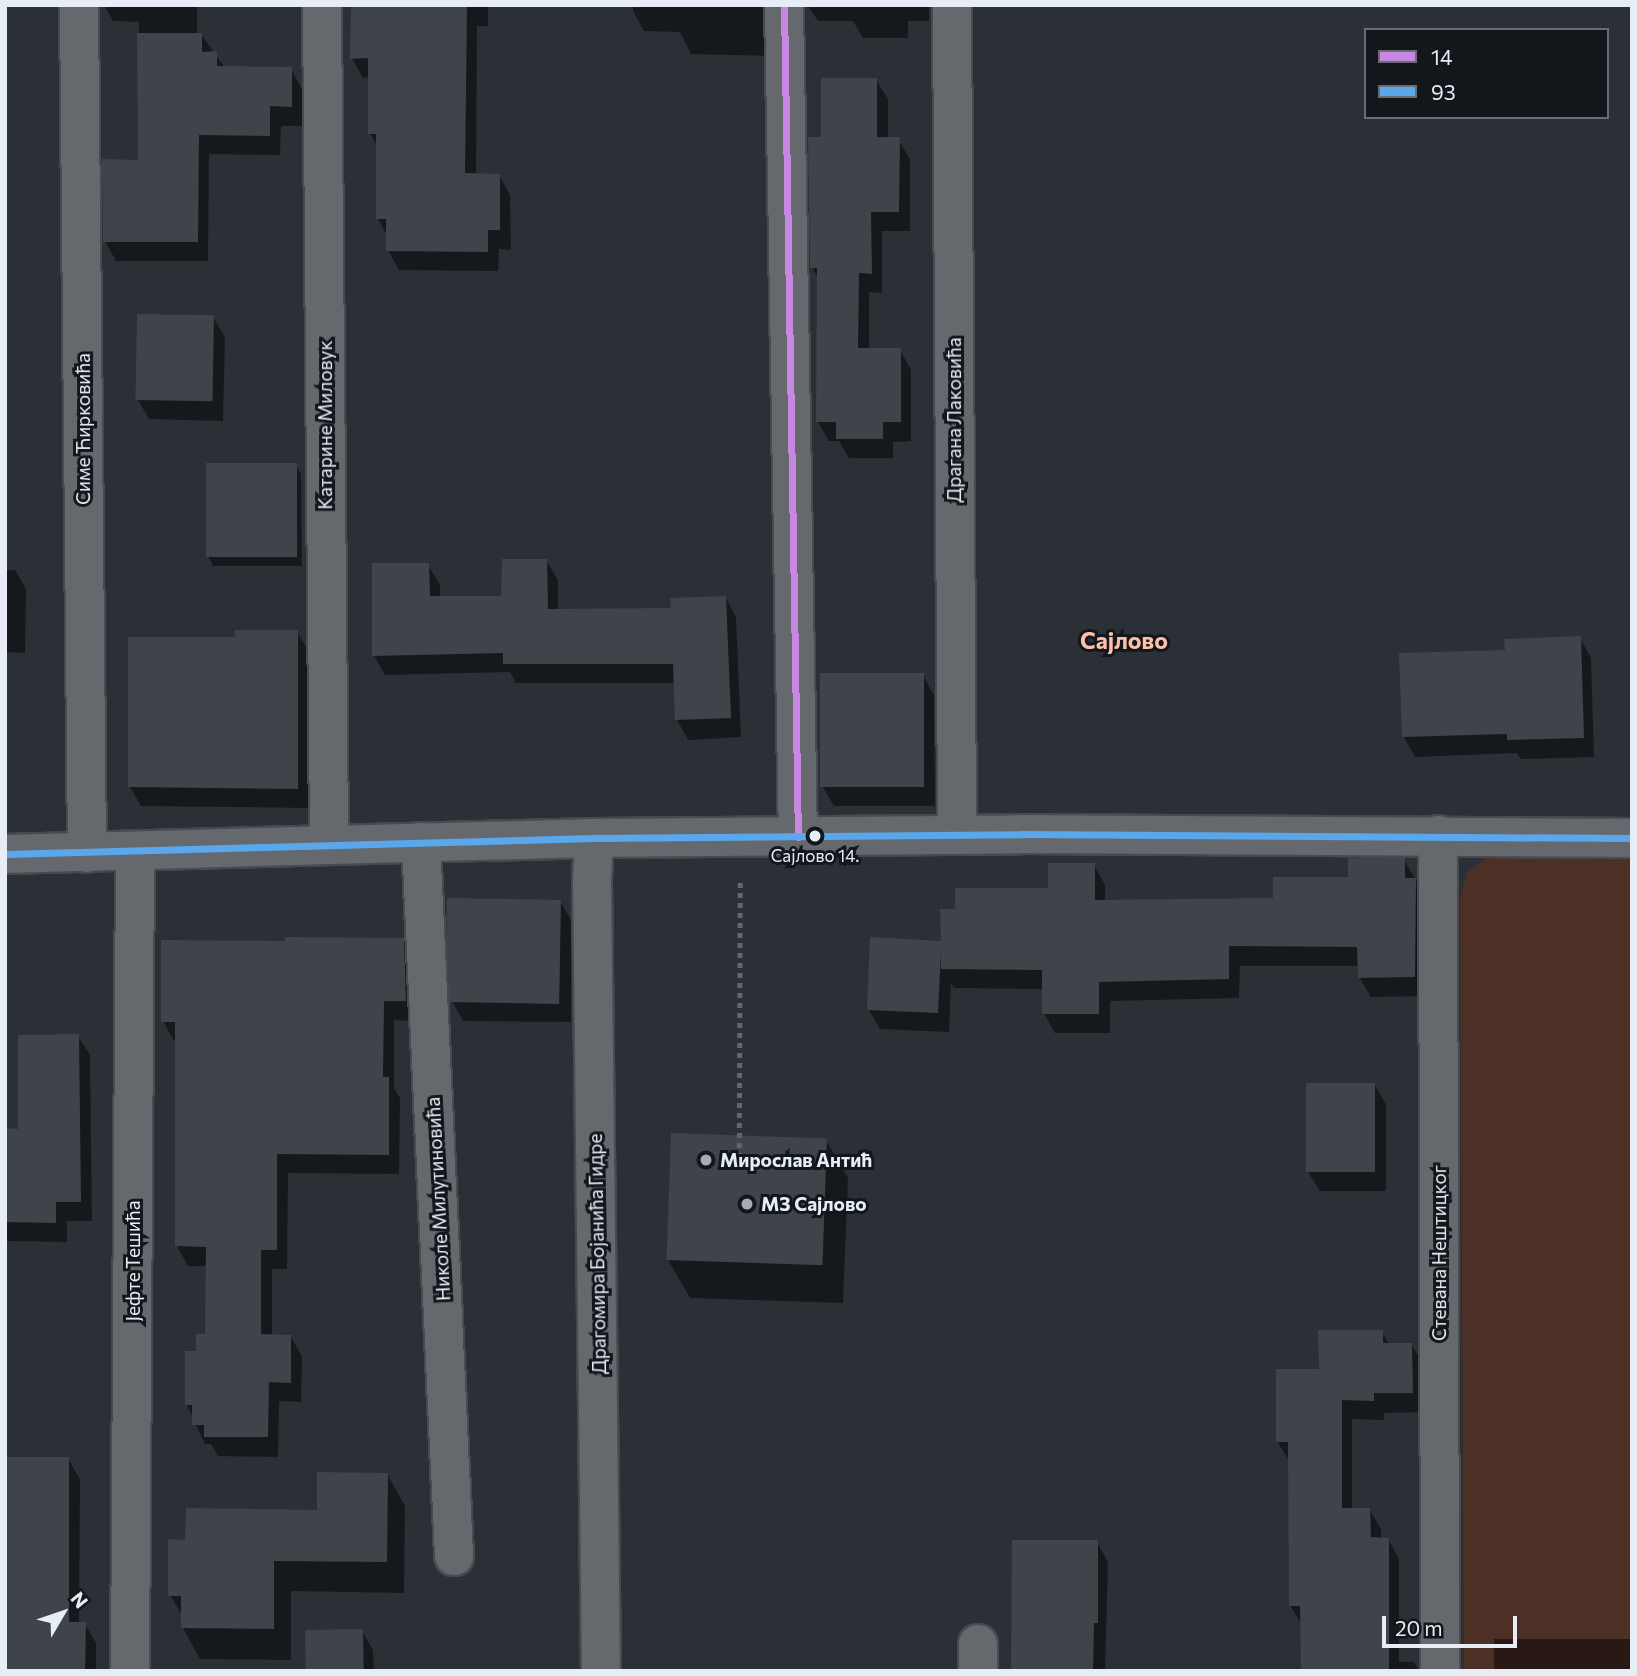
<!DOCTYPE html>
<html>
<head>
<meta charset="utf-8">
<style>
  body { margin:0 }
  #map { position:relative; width:1637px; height:1676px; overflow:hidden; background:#2a3036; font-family:Commissioner,sans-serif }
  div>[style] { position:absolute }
  .green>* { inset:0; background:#4c3026 }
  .shadow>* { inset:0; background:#0007; transform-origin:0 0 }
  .building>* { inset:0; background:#3f444a; transform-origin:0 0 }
  .path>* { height:4.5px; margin-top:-2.25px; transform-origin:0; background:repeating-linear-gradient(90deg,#61666b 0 5px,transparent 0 10px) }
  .roads { filter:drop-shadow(2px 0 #464b50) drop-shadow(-2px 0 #464b50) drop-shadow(0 2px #464b50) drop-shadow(0 -2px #464b50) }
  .minor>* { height:38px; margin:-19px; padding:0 19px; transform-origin:19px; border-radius:19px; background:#65696e }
  .bus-1>* { height:7px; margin:-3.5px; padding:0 3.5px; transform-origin:3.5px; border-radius:3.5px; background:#c787e3 }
  .bus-2>* { height:7px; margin:-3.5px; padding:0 3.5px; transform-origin:3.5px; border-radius:3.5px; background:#5aa8eb }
  .dots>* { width:19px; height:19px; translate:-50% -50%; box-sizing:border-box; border:4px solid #12171c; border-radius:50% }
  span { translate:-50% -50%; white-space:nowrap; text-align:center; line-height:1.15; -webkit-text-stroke:6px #12171c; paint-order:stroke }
  .bus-label { font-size:17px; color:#e6edf5 }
  .street-label { font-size:19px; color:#e6edf5 }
  .poi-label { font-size:19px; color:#e6edf5; font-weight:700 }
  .left { translate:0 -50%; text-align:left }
  .quarter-label { font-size:23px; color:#febfa8; font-weight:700 }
  .frame { position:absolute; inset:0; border:7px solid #e6edf5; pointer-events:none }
  .legend { position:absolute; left:1364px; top:28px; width:245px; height:91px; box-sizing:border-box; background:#12171c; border:2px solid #676d73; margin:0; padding:9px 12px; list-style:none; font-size:21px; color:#e6edf5 }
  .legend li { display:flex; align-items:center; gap:14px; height:35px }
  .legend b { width:35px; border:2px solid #676d73 }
  .north { position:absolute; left:28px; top:1578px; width:70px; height:70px; -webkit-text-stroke:5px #12171c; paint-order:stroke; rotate:51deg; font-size:19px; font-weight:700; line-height:28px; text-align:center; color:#e6edf5 }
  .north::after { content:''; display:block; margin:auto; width:24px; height:32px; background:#e6edf5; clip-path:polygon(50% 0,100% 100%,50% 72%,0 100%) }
  .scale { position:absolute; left:1382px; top:1616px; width:135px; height:32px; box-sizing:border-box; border:4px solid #e6edf5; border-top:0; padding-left:9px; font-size:21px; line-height:24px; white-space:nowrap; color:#e6edf5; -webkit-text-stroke:5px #12171c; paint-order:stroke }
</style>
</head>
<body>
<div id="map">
  <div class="green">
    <div style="clip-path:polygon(1495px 853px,1632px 855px,1632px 1671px,1464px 1671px,1460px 899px,1467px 872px)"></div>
  </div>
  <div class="shadow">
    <div style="clip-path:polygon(104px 5px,197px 5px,197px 34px,201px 34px,225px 68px,291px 69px,302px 89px,302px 126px,281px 126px,280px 155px,209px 154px,208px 261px,116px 261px,105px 241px,139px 161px,139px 22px,113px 21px)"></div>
    <div style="clip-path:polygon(352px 5px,488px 5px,488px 26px,477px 26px,476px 175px,499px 175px,510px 195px,511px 250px,499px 249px,498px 271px,399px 270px,388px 250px,388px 237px,378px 219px,377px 146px,370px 133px,370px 77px,363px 78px,352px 58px)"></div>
    <div style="clip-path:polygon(633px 5px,786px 5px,769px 56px,691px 54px,680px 32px,644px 31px,633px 11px)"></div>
    <div style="clip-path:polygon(807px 5px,929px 5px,929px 21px,908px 21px,908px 38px,863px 38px,853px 21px,818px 21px)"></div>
    <div style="clip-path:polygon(876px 80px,888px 99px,888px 139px,898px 139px,910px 159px,910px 231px,882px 231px,882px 293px,869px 292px,869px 350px,900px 350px,911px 370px,911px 441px,893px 442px,893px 458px,849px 458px,839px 441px,829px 441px,818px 422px,819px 279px,812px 267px,822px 139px)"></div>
    <div style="clip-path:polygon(213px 317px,225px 337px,223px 421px,149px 419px,138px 400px)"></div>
    <div style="clip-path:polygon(296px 465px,301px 474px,302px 566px,213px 566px,208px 556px)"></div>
    <div style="clip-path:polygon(546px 560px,558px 580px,558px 611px,672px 610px,725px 597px,736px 617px,741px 737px,688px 740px,677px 720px,676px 683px,516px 683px,510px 672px,385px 675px,374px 656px,428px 565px,440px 585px,440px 598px,503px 597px)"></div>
    <div style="clip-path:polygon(5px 570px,15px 570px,26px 589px,25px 653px,5px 652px)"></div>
    <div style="clip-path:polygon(297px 632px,309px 652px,309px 808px,141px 806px,130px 787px,237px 639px)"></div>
    <div style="clip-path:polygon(1580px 638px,1591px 658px,1594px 757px,1521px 759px,1517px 753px,1415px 757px,1404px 737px,1401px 655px,1506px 652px)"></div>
    <div style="clip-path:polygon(923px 675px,934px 695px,935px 806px,834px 806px,823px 787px)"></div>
    <div style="clip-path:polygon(1404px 860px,1427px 899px,1425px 996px,1371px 997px,1359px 977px,1359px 966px,1240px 966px,1239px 998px,1110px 1001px,1110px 1033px,1055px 1033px,1044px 1013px,1044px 989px,954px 988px,951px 983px,949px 1032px,880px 1029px,869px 1010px,942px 942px,957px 911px,1050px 890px,1094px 865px,1105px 885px,1105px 902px,1275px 900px)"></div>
    <div style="clip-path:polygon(560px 901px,571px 920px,571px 1022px,463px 1021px,452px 1001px)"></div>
    <div style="clip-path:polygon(403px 940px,414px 960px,417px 1021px,394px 1020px,394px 1088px,400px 1098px,399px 1174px,288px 1173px,287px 1269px,272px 1269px,272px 1336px,290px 1336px,302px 1356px,301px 1402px,279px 1401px,278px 1457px,218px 1456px,211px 1444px,205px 1444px,187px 1405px,198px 1353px,206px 1336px,207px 1266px,188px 1266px,177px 1246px,177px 1041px,174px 1041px,163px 1021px)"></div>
    <div style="clip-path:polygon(78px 1036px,90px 1055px,92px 1221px,67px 1221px,67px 1242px,5px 1241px,5px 1130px,20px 1130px)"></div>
    <div style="clip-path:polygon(1374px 1084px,1386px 1104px,1386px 1191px,1320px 1191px,1308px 1172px)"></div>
    <div style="clip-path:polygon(826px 1140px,848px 1178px,843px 1303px,690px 1298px,668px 1260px)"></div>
    <div style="clip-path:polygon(1382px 1332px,1389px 1344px,1411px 1344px,1423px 1364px,1423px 1412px,1384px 1413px,1384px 1420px,1352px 1419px,1352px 1510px,1369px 1509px,1381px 1529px,1381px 1539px,1388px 1539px,1399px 1559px,1399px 1662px,1414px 1662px,1419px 1671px,1302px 1671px,1302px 1625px,1290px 1605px,1289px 1461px,1277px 1441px,1320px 1371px)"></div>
    <div style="clip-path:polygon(68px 1459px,80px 1479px,79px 1624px,85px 1624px,96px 1643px,96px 1671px,5px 1671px)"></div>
    <div style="clip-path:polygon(387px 1474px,405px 1506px,404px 1593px,291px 1591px,291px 1660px,200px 1659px,183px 1628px,183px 1617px,170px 1595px,187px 1542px,319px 1512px)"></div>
    <div style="clip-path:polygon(1097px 1542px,1108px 1562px,1105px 1671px,1013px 1671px)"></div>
    <div style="clip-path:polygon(362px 1631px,373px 1650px,374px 1671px,308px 1671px)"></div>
    <div style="left:1632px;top:1639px;width:32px;height:138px;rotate:90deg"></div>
  </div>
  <div class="building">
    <div style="clip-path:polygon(351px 5px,467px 5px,465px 173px,500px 174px,500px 230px,488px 230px,488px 252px,386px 251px,386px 219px,376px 219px,376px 134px,368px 134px,368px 58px,350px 59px)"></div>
    <div style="clip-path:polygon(137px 33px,202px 33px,202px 52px,217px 51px,217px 66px,292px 67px,292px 107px,270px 106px,270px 136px,199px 135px,198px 242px,103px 242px,102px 159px,138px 160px)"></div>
    <div style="clip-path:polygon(821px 78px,877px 78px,877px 137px,900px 137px,899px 212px,871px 212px,872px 274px,859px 273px,858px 348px,901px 348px,901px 422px,883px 422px,883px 439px,836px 439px,836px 422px,816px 422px,817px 268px,810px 268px,808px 137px,821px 137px)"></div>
    <div style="left:137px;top:314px;width:77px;height:86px;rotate:1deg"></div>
    <div style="left:206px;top:463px;width:91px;height:94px"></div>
    <div style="clip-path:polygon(502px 559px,547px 559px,548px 609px,671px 608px,670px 598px,726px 596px,731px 718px,675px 720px,673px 664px,503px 664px,503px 653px,372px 656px,372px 563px,429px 563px,430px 596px,501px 596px)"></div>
    <div style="clip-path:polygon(235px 630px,298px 630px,298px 789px,128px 787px,128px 637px,235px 637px)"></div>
    <div style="clip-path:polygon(1581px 636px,1584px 738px,1507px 740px,1507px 734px,1402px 737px,1399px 653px,1505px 650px,1504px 639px)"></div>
    <div style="left:820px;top:673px;width:104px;height:114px"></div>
    <div style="clip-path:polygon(1348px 858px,1405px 858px,1405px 878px,1416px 878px,1415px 977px,1358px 978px,1357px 947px,1229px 946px,1229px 979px,1099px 982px,1099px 1014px,1042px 1014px,1042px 970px,941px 969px,941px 951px,938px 1013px,867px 1010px,870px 937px,941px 941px,940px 909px,955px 909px,955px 888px,1048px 888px,1048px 863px,1095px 863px,1095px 900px,1273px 898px,1273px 877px,1348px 877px)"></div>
    <div style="left:447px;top:898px;width:114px;height:104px;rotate:1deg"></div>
    <div style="clip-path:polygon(285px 937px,404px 938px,406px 1001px,384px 1001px,383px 1077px,389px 1077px,389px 1155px,277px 1154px,277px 1250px,261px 1250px,261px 1334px,291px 1335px,291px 1383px,269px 1382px,268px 1437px,204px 1437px,204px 1425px,192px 1425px,192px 1405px,185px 1405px,185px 1351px,196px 1351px,196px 1334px,205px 1334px,206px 1247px,175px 1246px,175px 1022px,161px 1022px,161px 940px,285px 941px)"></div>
    <div style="clip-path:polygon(79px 1034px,81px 1202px,56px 1202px,56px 1223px,5px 1222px,5px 1128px,18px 1129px,18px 1035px)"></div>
    <div style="left:1306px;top:1083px;width:69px;height:89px"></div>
    <div style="left:671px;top:1133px;width:156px;height:127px;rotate:2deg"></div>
    <div style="clip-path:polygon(1318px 1330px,1383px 1330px,1383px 1343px,1412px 1343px,1413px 1393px,1374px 1393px,1374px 1401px,1342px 1400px,1342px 1508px,1370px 1508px,1371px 1537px,1389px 1538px,1389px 1671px,1301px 1671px,1300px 1606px,1289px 1606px,1288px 1442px,1276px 1442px,1276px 1369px,1319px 1369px)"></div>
    <div style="clip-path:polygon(5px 1457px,69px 1457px,69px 1622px,86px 1622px,85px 1671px,5px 1671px)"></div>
    <div style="clip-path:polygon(317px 1472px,388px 1473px,387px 1562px,274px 1561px,274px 1629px,181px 1628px,181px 1596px,168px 1596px,168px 1539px,185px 1540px,186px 1508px,317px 1510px)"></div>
    <div style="clip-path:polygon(1012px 1540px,1098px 1540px,1098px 1623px,1094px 1623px,1093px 1671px,1011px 1671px)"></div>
    <div style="left:363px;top:1629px;width:42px;height:58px;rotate:89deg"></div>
  </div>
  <div class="path">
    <div style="left:739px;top:1168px;width:288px;rotate:-89.8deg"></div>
  </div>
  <div class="roads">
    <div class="minor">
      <div style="left:79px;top:5px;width:848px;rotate:89.46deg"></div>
      <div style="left:322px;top:5px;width:839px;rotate:89.52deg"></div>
      <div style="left:784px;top:5px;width:832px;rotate:89.04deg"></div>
      <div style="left:952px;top:5px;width:830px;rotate:89.65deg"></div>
      <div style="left:1438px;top:835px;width:836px;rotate:89.86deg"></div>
      <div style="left:594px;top:838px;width:42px;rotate:92.7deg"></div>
      <div style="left:592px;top:880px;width:791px;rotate:89.35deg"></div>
      <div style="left:421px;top:842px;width:715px;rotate:87.35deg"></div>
      <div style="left:5px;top:854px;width:589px;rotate:-1.56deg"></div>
      <div style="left:594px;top:838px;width:428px;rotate:-0.5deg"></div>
      <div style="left:1022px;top:834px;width:610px;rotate:0.38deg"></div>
      <div style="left:130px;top:1671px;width:820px;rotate:-89.65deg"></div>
      <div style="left:978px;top:1671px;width:27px;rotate:-90deg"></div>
    </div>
  </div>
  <div class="bus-1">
    <div style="left:784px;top:5px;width:832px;rotate:89.04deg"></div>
  </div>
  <div class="bus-2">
    <div style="left:5px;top:854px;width:589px;rotate:-1.56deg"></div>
    <div style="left:594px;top:838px;width:428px;rotate:-0.5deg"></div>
    <div style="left:1022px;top:834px;width:610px;rotate:0.38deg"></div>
  </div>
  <div class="dots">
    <div style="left:815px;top:836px;background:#e6edf5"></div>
    <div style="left:706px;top:1160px;background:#a4abb2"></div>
    <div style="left:747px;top:1204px;background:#a4abb2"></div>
  </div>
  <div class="bus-label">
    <span style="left:815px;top:856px">Сајлово 14.</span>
  </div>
  <div class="street-label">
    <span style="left:954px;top:420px;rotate:-90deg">Драгана Лаковића</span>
    <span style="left:325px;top:425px;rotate:-90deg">Катарине Миловук</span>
    <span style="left:83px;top:429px;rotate:-90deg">Симе Ћирковића</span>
    <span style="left:438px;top:1199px;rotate:-93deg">Николе Милутиновића</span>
    <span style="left:1439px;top:1253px;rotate:-90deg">Стевана Нештицког</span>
    <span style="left:597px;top:1254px;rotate:-91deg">Драгомира Бојанића Гидре</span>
    <span style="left:133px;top:1261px;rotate:-90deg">Јефте Тешића</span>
  </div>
  <div class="poi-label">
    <span class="left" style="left:720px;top:1160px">Мирослав Антић</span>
    <span class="left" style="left:761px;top:1204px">МЗ Сајлово</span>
  </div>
  <div class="quarter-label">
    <span style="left:1124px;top:640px">Сајлово</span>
  </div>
  <div class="frame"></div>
  <ul class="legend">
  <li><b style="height:9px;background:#c787e3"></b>14</li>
  <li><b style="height:9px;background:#5aa8eb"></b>93</li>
  </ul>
  <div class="north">N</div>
  <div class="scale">20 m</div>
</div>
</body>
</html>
